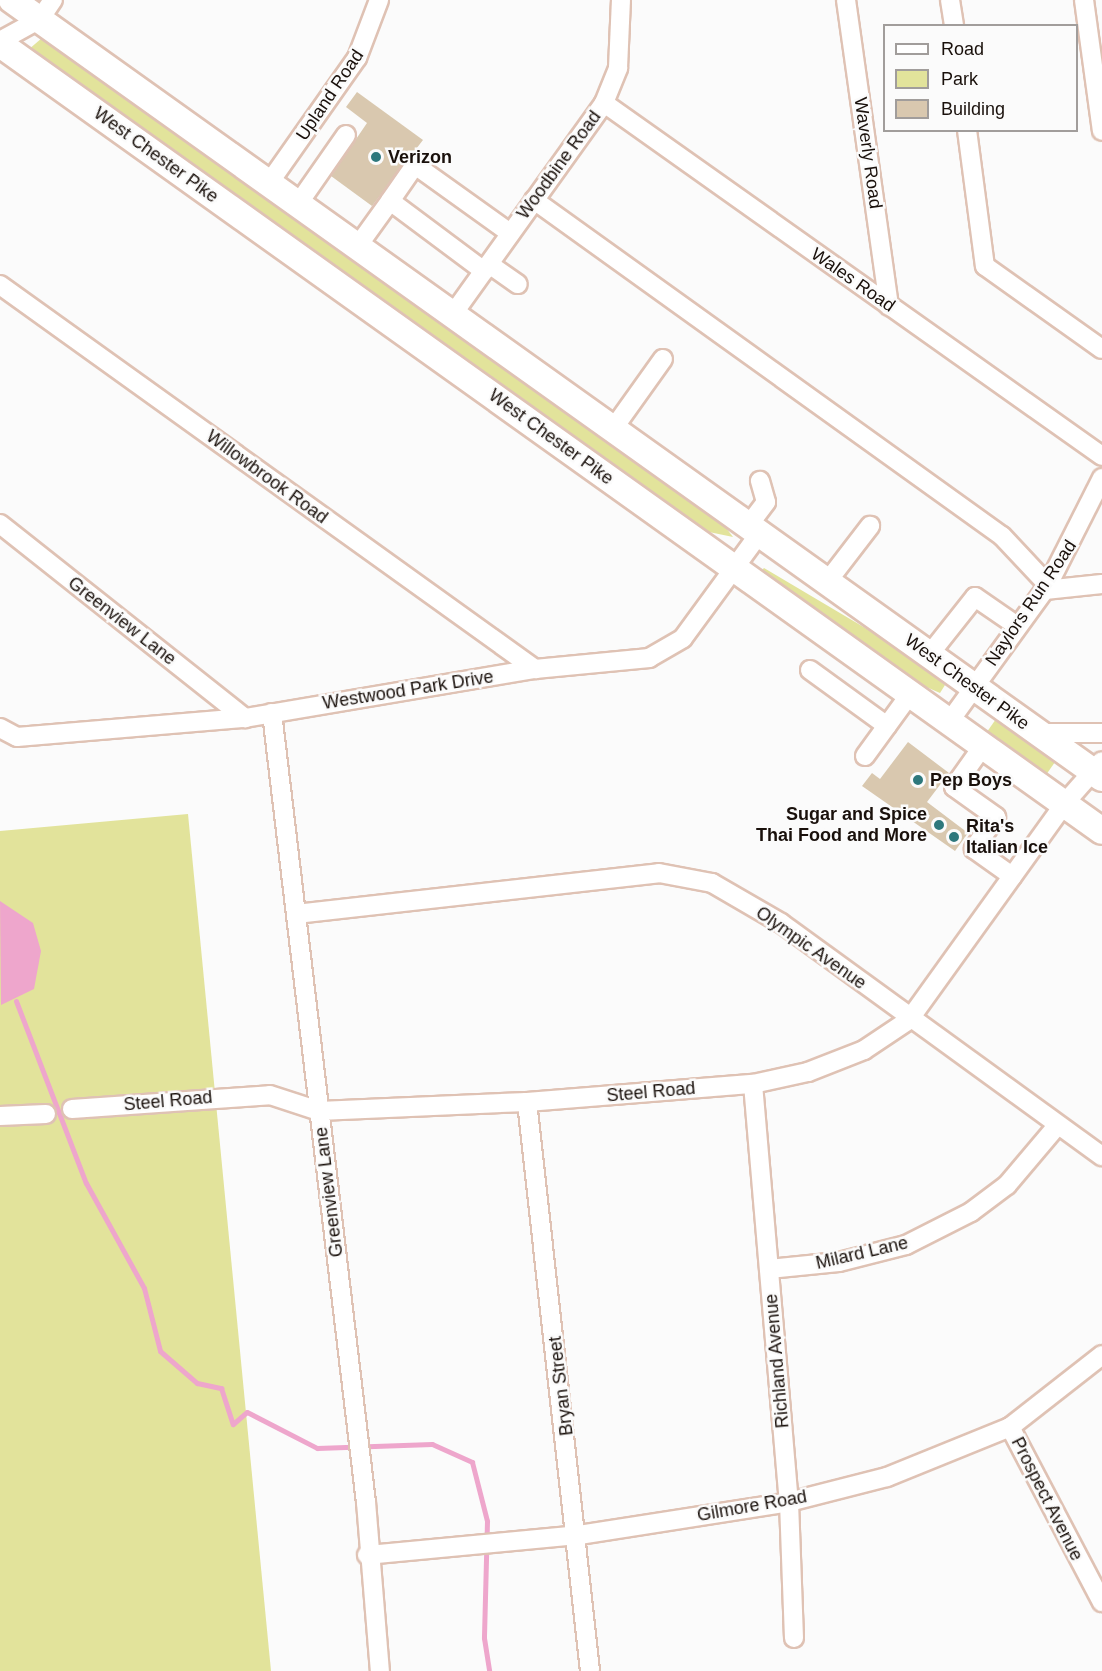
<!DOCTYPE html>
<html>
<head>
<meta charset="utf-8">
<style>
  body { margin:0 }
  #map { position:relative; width:1102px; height:1671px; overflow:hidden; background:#fbfbfb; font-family:Arial,sans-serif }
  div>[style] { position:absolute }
  .green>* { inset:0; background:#e2e39b; transform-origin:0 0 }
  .water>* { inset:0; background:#eea6cc }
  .stream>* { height:5px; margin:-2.5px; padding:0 2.5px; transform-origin:2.5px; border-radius:2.5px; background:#eea6cc }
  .building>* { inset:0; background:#d9c8af }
  .roads { filter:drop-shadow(2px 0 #dfc2b4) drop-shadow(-2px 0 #dfc2b4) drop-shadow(0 2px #dfc2b4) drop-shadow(0 -2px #dfc2b4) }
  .minor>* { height:18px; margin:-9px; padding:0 9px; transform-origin:9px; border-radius:9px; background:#fff }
  .highway>* { height:26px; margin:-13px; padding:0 13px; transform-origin:13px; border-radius:13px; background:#fff }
  .dots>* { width:16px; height:16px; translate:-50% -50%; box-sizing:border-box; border:3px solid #fbfbfb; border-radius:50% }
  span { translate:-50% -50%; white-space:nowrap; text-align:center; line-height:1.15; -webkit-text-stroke:5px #fbfbfb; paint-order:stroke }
  .street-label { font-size:18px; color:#19100b }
  .poi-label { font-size:18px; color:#19100b; font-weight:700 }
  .left { translate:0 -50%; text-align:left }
  .right { translate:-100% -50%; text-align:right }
  .legend { position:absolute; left:883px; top:24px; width:195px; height:108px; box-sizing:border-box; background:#fbfbfb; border:2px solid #a19d9b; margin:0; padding:8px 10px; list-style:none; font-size:18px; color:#19100b }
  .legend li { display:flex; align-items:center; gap:12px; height:30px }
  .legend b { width:30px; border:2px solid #a19d9b }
</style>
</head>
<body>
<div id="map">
  <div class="green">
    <div style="clip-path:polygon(42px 38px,720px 520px,733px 537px,709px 532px,632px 481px,28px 50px)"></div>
    <div style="clip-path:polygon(764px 568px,899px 648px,945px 685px,940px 693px,924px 686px,808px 613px,760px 572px)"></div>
    <div style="left:996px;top:719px;width:73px;height:22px;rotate:35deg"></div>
    <div style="clip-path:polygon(188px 814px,271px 1671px,0 1671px,0 831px)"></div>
  </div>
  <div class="water">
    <div style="clip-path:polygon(0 901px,33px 923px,41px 951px,34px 989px,1px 1005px)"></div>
  </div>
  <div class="stream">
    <div style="left:16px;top:1001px;width:195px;rotate:69deg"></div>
    <div style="left:86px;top:1183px;width:120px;rotate:61.1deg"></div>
    <div style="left:144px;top:1288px;width:65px;rotate:75.7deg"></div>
    <div style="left:160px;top:1351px;width:49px;rotate:40.9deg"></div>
    <div style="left:197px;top:1383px;width:25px;rotate:12deg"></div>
    <div style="left:221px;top:1388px;width:38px;rotate:72deg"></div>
    <div style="left:233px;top:1424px;width:18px;rotate:-41deg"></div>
    <div style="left:247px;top:1412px;width:79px;rotate:27.2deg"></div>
    <div style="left:317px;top:1448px;width:115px;rotate:-2deg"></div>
    <div style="left:432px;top:1444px;width:44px;rotate:24.2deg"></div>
    <div style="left:472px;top:1462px;width:61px;rotate:75.7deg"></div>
    <div style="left:487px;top:1521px;width:117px;rotate:91.5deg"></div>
    <div style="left:484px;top:1638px;width:33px;rotate:81deg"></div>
  </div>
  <div class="building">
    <div style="clip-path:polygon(357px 92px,423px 140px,372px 206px,331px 176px,367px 123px,346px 107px)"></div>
    <div style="clip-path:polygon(908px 742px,949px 773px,927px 802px,968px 833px,955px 851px,862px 786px,872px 773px,880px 779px)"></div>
  </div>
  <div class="roads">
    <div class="minor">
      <div style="left:846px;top:0;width:309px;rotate:82deg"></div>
      <div style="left:950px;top:0;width:26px;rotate:81deg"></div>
      <div style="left:1084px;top:0;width:132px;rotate:82.2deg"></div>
      <div style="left:0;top:41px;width:46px;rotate:-28.8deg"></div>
      <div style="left:40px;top:19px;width:23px;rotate:-56deg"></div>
      <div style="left:604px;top:103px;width:610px;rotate:35.33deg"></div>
      <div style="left:967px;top:130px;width:137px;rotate:82.5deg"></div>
      <div style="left:985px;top:266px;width:143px;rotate:35.4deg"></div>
      <div style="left:269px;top:183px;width:153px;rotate:-54.9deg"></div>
      <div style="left:357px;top:58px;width:62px;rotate:-69.2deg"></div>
      <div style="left:534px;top:200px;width:576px;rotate:35.68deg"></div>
      <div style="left:1002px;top:536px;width:67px;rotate:46.8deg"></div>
      <div style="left:298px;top:204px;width:84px;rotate:-55.2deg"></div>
      <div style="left:357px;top:247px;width:57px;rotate:-54.3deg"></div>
      <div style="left:489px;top:264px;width:35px;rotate:35deg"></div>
      <div style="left:484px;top:271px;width:117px;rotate:-143.3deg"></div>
      <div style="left:390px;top:201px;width:44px;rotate:-55.2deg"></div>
      <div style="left:415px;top:165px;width:117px;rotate:35.6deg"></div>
      <div style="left:0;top:285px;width:659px;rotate:35.67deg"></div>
      <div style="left:453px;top:314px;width:259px;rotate:-54.4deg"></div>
      <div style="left:604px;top:103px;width:38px;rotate:-68deg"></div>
      <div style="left:618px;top:68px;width:68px;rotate:-87.5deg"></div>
      <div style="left:613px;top:429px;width:86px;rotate:-54.5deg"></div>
      <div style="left:0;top:524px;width:313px;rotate:38.4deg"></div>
      <div style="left:748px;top:526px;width:30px;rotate:-53deg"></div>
      <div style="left:766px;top:502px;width:22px;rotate:-106deg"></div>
      <div style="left:827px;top:582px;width:71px;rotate:-52.5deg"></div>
      <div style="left:1045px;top:590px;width:57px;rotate:-6deg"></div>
      <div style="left:929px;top:655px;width:74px;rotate:-51.6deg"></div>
      <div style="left:975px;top:597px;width:51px;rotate:34.6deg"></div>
      <div style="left:810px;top:670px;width:95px;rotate:36deg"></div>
      <div style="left:272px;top:713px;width:795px;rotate:83.21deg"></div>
      <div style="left:366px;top:1502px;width:170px;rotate:85.3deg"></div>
      <div style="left:949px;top:722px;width:169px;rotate:-54.1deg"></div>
      <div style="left:1048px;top:585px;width:120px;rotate:-63.2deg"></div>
      <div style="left:0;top:728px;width:19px;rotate:28deg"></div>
      <div style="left:17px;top:737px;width:229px;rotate:-4.8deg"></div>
      <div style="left:245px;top:718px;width:294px;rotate:-9.6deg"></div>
      <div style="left:535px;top:669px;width:115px;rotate:-5.5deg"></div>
      <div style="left:649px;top:658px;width:39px;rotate:-30deg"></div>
      <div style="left:683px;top:638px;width:129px;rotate:-53.8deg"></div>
      <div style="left:1038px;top:733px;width:64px"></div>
      <div style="left:983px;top:746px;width:50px;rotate:125.3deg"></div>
      <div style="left:954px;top:787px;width:52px;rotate:35.5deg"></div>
      <div style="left:996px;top:817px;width:39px;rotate:125deg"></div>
      <div style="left:974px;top:849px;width:47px;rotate:35.4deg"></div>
      <div style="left:865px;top:756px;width:77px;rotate:-54deg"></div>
      <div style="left:296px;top:914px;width:365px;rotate:-6.4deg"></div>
      <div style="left:659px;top:873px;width:54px;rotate:10.7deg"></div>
      <div style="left:712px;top:883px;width:80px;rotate:30.1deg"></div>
      <div style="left:781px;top:923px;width:397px;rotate:36deg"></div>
      <div style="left:753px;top:1084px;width:420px;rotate:85.1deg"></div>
      <div style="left:789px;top:1502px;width:136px;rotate:87.9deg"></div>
      <div style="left:527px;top:1102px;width:572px;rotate:83.68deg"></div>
      <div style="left:72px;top:1109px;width:198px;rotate:-4deg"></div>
      <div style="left:270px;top:1095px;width:52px;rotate:18.1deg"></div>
      <div style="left:319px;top:1111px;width:208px;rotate:-2.5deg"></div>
      <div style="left:527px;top:1102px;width:227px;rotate:-4.6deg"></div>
      <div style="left:753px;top:1084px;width:56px;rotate:-12.3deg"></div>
      <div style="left:808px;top:1072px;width:60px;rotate:-21.4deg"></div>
      <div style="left:864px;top:1050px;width:54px;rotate:-33.7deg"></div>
      <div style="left:909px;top:1020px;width:266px;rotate:-54.3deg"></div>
      <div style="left:1064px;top:804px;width:57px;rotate:-48.5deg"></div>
      <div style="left:0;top:1116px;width:46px;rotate:-2.5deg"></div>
      <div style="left:769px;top:1269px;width:70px;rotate:-5.7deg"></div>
      <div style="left:839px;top:1262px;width:69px;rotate:-14.2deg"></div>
      <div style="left:906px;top:1245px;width:73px;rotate:-26.9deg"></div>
      <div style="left:971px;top:1212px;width:45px;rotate:-36.9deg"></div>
      <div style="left:1007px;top:1185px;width:76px;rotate:-49.8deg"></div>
      <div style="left:1010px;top:1427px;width:198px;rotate:62.3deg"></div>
      <div style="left:367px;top:1555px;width:213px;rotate:-5.4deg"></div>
      <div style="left:579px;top:1535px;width:213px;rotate:-8.9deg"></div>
      <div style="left:789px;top:1502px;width:101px;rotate:-14.3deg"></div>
      <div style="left:887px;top:1477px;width:133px;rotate:-22.1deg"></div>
      <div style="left:1010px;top:1427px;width:117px;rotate:-38deg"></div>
    </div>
    <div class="highway">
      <div style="left:12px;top:0;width:1339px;rotate:35.52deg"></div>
      <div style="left:0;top:44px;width:1354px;rotate:35.53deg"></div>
    </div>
  </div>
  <div class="dots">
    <div style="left:376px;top:157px;background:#2e787c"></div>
    <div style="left:918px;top:780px;background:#2e787c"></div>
    <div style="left:939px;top:825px;background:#2e787c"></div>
    <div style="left:954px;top:837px;background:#2e787c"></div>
  </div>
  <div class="street-label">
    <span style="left:330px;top:95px;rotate:-56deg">Upland Road</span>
    <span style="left:868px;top:153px;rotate:82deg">Waverly Road</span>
    <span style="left:156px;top:155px;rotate:36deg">West Chester Pike</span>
    <span style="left:559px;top:165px;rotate:-54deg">Woodbine Road</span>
    <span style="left:853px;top:280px;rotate:35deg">Wales Road</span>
    <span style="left:551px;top:437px;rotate:36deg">West Chester Pike</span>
    <span style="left:267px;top:477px;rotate:36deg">Willowbrook Road</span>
    <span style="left:1031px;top:603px;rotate:-56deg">Naylors Run Road</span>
    <span style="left:122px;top:621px;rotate:38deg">Greenview Lane</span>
    <span style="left:967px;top:682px;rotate:36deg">West Chester Pike</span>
    <span style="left:408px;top:690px;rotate:-9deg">Westwood Park Drive</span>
    <span style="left:811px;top:948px;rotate:35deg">Olympic Avenue</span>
    <span style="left:651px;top:1092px;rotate:-5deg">Steel Road</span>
    <span style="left:168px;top:1101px;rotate:-5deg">Steel Road</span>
    <span style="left:329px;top:1192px;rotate:-97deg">Greenview Lane</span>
    <span style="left:862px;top:1253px;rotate:-13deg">Milard Lane</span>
    <span style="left:777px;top:1361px;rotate:-95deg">Richland Avenue</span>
    <span style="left:561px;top:1386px;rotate:-97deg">Bryan Street</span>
    <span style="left:1047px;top:1499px;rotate:63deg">Prospect Avenue</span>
    <span style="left:752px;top:1506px;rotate:-10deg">Gilmore Road</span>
  </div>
  <div class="poi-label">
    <span class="left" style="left:388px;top:157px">Verizon</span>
    <span class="left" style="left:930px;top:780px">Pep Boys</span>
    <span class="right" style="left:927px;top:825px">Sugar and Spice<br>Thai Food and More</span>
    <span class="left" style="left:966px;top:837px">Rita's<br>Italian Ice</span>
  </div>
  <ul class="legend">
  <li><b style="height:8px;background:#fff"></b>Road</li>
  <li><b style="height:16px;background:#e2e39b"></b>Park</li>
  <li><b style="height:16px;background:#d9c8af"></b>Building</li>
  </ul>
</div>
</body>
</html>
